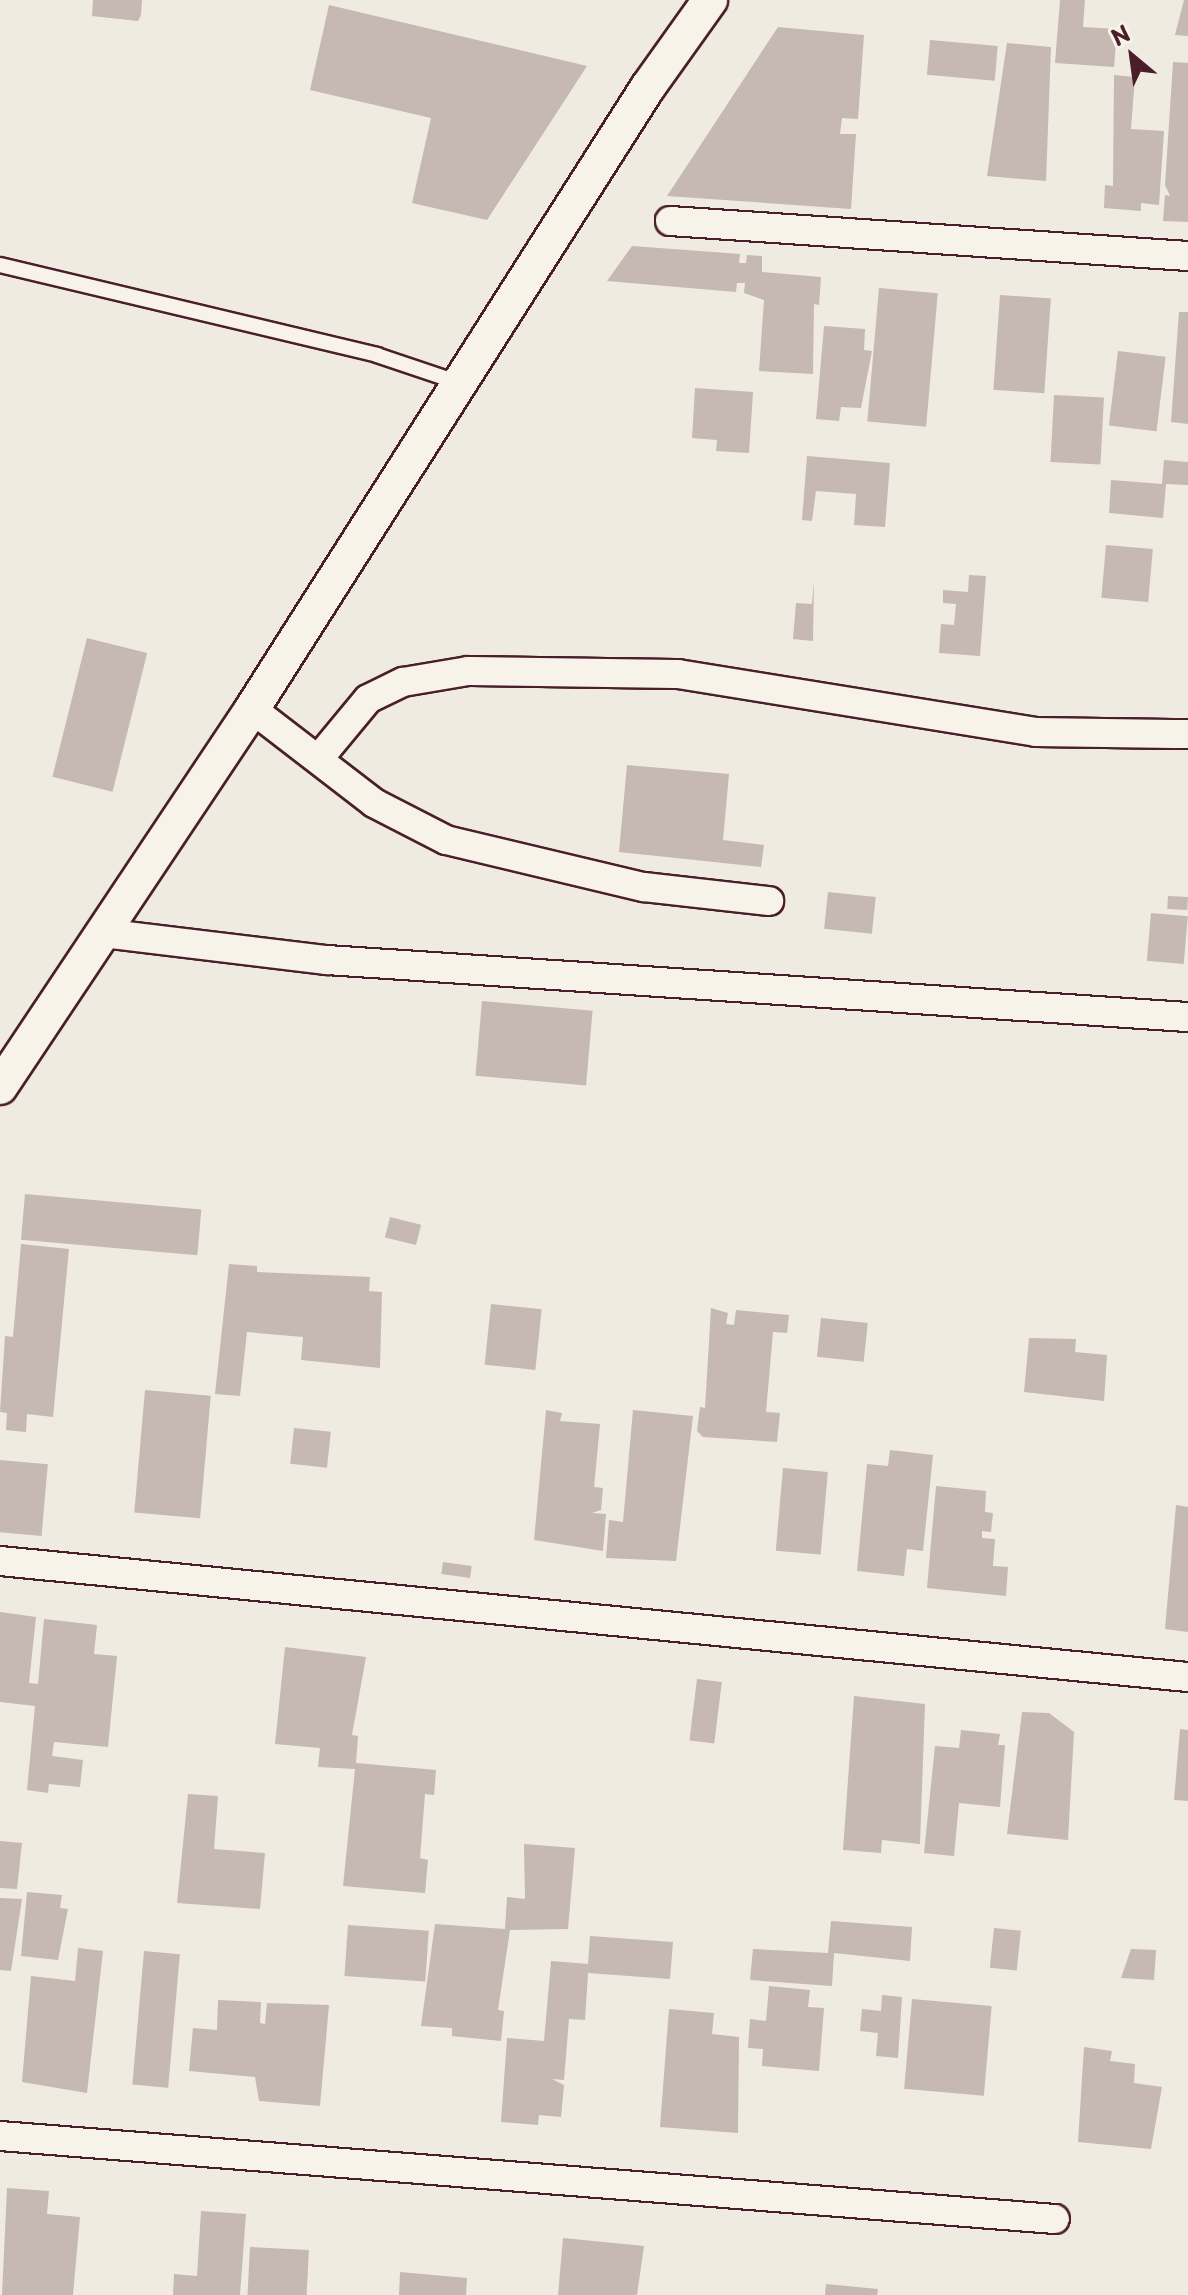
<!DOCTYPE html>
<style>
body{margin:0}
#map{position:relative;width:1188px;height:2295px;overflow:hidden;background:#f0ebe0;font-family:"Playpen Sans",sans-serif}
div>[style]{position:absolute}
.building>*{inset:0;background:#c6b8b3;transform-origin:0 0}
.roads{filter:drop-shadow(2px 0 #4a1f2b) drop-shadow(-2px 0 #4a1f2b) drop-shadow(0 2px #4a1f2b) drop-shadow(0 -2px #4a1f2b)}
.service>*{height:14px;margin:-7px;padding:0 7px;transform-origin:7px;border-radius:7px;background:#f7f3e8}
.minor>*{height:28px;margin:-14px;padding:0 14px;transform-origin:14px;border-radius:14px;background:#f7f3e8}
.tertiary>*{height:34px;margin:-17px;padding:0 17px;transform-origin:17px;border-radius:17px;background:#f7f3e8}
span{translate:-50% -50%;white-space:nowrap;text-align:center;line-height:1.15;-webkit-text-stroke:8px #f7f3e8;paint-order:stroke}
.north{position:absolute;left:1092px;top:16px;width:80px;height:80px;-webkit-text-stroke:6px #f7f3e8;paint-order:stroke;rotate:331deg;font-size:22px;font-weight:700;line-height:32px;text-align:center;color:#4a1f2b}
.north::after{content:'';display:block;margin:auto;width:28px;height:36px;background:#4a1f2b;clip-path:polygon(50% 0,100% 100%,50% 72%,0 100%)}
</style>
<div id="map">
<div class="building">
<i style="clip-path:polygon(93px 0,142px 0,141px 15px,138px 21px,92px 16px)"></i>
<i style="clip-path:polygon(1060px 0,1085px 0,1083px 27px,1117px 29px,1114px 67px,1055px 63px)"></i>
<i style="clip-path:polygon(1184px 0,1188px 0,1188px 36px,1175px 35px)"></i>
<i style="clip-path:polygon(329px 5px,587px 66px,487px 220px,412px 203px,431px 118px,310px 90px)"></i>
<i style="clip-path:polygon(778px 27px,864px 35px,858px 119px,842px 118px,840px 134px,856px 134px,851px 209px,667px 196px)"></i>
<i style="left:930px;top:40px;width:68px;height:35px;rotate:5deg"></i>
<i style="clip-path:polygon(1007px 43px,1051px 47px,1046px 181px,987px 176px)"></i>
<i style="clip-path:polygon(1173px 62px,1188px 63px,1188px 222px,1163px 221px,1165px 195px,1170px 196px,1165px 185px)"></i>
<i style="clip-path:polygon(1114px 75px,1135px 77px,1131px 129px,1164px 131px,1159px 205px,1141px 203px,1141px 211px,1104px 208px,1105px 185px,1113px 186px)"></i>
<i style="clip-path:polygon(632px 246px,740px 254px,739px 263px,746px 263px,747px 255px,762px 256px,762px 272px,821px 277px,819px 305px,814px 304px,813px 374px,759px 371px,764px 300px,744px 293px,745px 283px,737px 283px,736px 292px,607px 281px)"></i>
<i style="left:879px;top:288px;width:59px;height:134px;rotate:5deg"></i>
<i style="left:1000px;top:295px;width:51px;height:95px;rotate:4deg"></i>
<i style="clip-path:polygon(1179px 312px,1188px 312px,1188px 424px,1171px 422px)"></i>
<i style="clip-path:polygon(824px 326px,865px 329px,864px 350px,872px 351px,861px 408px,841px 407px,839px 421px,816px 419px)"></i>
<i style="left:1118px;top:351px;width:48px;height:75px;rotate:7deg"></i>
<i style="clip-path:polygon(695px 388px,753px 392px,749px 453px,716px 451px,717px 440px,692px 438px)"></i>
<i style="left:1054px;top:395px;width:50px;height:67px;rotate:3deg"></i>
<i style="clip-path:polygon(807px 456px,890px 463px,885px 527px,854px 525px,856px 494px,816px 491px,812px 521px,802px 520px)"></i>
<i style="clip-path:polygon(1164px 460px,1188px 462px,1188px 485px,1166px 484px,1163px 518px,1109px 513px,1111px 480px,1162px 484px)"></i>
<i style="left:1106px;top:545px;width:47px;height:53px;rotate:5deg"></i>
<i style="clip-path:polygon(969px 575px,986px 576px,980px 656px,939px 653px,941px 624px,954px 625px,956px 604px,943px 603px,943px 590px,968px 592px)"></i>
<i style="clip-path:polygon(814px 581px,813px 641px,793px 639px,796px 603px,812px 604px)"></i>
<i style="left:87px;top:638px;width:62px;height:143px;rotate:14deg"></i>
<i style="clip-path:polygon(627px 765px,729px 774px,723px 840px,764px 845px,761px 867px,619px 852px)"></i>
<i style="left:828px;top:892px;width:48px;height:37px;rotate:6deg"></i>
<i style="left:1168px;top:896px;width:20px;height:13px;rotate:3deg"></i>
<i style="left:1151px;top:913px;width:37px;height:48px;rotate:5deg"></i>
<i style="left:482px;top:1001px;width:111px;height:75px;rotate:5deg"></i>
<i style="left:25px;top:1194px;width:177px;height:46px;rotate:5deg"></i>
<i style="left:390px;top:1217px;width:32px;height:21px;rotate:14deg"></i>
<i style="clip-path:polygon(21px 1244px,69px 1249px,53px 1417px,27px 1414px,26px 1432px,6px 1430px,7px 1413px,0 1412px,5px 1336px,13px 1337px)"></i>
<i style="clip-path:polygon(229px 1264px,257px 1266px,257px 1272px,370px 1277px,369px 1291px,382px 1292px,380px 1368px,301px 1360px,303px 1337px,247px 1332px,240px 1396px,215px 1394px)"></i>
<i style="left:491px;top:1304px;width:51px;height:61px;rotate:6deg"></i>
<i style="clip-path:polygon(711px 1308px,728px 1313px,726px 1324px,734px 1325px,736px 1310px,789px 1315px,787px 1333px,773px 1332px,766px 1412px,780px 1413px,777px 1442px,703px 1437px,697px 1431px,700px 1407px,705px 1408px)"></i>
<i style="left:821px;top:1318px;width:47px;height:39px;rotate:6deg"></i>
<i style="clip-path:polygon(1029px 1338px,1076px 1339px,1075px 1352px,1107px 1355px,1104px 1401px,1024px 1392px)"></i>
<i style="left:145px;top:1390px;width:66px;height:123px;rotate:5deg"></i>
<i style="clip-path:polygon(546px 1410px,562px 1413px,560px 1421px,600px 1424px,594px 1487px,603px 1488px,601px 1510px,592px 1513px,606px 1514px,603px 1551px,534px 1540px)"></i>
<i style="clip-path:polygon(633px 1410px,693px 1416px,676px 1561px,606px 1558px,609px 1520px,623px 1522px)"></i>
<i style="left:294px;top:1428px;width:37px;height:36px;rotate:6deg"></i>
<i style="clip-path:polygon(890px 1450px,933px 1455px,923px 1551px,907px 1549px,904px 1576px,857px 1571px,867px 1464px,888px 1466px)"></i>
<i style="left:0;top:1460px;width:48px;height:72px;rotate:5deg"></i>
<i style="left:783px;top:1468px;width:45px;height:83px;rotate:5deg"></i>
<i style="clip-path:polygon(936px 1486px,986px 1491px,985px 1512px,993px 1513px,991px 1532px,982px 1531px,982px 1538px,995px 1539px,993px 1566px,1008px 1567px,1006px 1596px,927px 1588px)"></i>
<i style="clip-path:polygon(1176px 1505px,1188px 1507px,1188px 1632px,1165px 1629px)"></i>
<i style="left:443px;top:1562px;width:29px;height:12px;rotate:8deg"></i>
<i style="clip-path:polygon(0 1612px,36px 1617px,29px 1683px,38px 1684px,44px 1619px,97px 1625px,94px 1654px,117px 1656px,108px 1747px,54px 1742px,52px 1756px,83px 1760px,80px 1787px,49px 1784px,48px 1793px,27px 1790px,35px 1706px,0 1702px)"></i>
<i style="clip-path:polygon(285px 1647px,366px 1657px,352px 1735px,358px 1736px,356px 1763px,436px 1770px,434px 1795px,425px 1794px,420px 1858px,428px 1860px,425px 1893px,343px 1886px,355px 1769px,318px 1767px,320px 1748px,275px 1744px)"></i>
<i style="left:697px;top:1679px;width:25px;height:62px;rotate:7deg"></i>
<i style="clip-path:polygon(854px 1696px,925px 1704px,920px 1844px,882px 1840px,881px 1853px,843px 1850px)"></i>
<i style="clip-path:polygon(1022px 1712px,1049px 1713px,1074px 1732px,1068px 1840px,1007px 1834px)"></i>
<i style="clip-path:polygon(1180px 1729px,1188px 1730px,1188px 1801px,1174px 1800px)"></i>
<i style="clip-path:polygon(961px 1730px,1000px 1734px,998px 1745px,1005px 1745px,1000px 1807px,959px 1803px,954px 1856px,924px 1853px,935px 1746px,959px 1748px)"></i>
<i style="clip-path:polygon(188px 1794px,218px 1796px,214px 1849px,265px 1853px,260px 1909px,177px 1903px)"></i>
<i style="clip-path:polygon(0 1841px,22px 1843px,17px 1889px,0 1888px)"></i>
<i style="clip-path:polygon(524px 1844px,575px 1848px,568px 1929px,510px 1930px,498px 2010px,504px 2011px,501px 2041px,452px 2036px,452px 2028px,421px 2026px,435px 1924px,505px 1929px,507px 1897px,525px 1899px)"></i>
<i style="clip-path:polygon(27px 1892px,62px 1895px,60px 1908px,68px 1909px,58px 1960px,21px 1956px)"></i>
<i style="clip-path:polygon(0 1898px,22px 1899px,11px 1971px,0 1970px)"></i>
<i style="clip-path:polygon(831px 1921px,912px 1927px,910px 1961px,834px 1953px,832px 1986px,750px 1980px,753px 1949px,828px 1953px)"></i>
<i style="left:348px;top:1925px;width:81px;height:51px;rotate:4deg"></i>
<i style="left:994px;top:1928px;width:27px;height:40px;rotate:6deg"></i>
<i style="clip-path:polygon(590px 1936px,673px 1942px,670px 1979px,588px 1973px,585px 2020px,569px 2019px,564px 2080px,552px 2079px,564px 2085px,561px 2117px,539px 2115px,538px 2125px,501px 2122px,507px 2038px,544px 2041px,551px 1961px,588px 1964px)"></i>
<i style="clip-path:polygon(78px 1948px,103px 1951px,87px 2093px,22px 2082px,31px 1976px,75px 1981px)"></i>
<i style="clip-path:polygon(1131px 1949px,1156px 1950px,1154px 1980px,1121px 1978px)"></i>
<i style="left:144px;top:1951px;width:36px;height:134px;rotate:5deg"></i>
<i style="clip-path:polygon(769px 1986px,810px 1990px,808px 2007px,824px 2008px,819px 2071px,762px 2066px,763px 2049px,748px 2048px,750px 2019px,766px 2021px)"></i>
<i style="clip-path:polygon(882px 1995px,902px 1997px,898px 2058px,876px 2056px,878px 2033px,860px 2031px,862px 2009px,881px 2011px)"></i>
<i style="left:912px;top:1999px;width:80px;height:90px;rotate:5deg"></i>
<i style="clip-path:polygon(218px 2000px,261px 2002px,260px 2023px,265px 2024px,267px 2003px,329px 2005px,320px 2106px,259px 2101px,255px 2077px,189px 2071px,193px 2028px,217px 2030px)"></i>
<i style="clip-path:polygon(669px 2009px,714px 2013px,712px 2034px,739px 2037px,738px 2133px,660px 2127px)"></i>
<i style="clip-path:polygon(1084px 2047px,1112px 2051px,1110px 2061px,1135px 2064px,1134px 2083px,1162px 2087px,1151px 2149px,1078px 2142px)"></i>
<i style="clip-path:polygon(7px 2188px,49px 2191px,47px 2214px,80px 2217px,73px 2295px,2px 2295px)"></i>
<i style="clip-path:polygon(201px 2211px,246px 2214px,240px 2295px,173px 2295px,174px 2274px,197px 2276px)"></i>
<i style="clip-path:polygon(563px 2238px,644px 2246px,637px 2295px,558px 2295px)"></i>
<i style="left:250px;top:2247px;width:59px;height:48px;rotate:3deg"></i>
<i style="clip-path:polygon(400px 2272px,467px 2278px,466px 2295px,399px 2295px)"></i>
<i style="clip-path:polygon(826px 2284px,878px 2289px,877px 2295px,825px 2295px)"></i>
</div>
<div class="roads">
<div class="service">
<i style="left:0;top:265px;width:388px;rotate:13.4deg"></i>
<i style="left:377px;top:355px;width:88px;rotate:18.6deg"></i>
</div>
<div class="minor">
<i style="left:670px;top:221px;width:519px;rotate:3.87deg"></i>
<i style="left:252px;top:709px;width:154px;rotate:37.6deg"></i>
<i style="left:374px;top:803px;width:81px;rotate:27.2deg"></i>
<i style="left:446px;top:840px;width:204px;rotate:13.4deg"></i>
<i style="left:644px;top:887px;width:126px;rotate:6.4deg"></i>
<i style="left:320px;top:757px;width:75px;rotate:-50.4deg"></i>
<i style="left:368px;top:699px;width:39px;rotate:-26deg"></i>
<i style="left:403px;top:682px;width:66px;rotate:-9.6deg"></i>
<i style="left:468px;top:671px;width:210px;rotate:0.8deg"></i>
<i style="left:678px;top:674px;width:363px;rotate:9.2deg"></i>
<i style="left:1036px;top:732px;width:152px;rotate:0.8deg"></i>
<i style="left:103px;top:933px;width:226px;rotate:6.9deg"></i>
<i style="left:327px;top:960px;width:863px;rotate:3.79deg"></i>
<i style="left:0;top:1561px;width:1194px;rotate:5.58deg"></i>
<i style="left:0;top:2136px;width:1058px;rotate:4.5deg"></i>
</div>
<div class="tertiary">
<i style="left:0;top:1087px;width:454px;rotate:-56.3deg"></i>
<i style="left:252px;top:709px;width:737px;rotate:-57.52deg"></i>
<i style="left:648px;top:87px;width:107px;rotate:-54.5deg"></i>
</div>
</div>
<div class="north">N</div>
</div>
